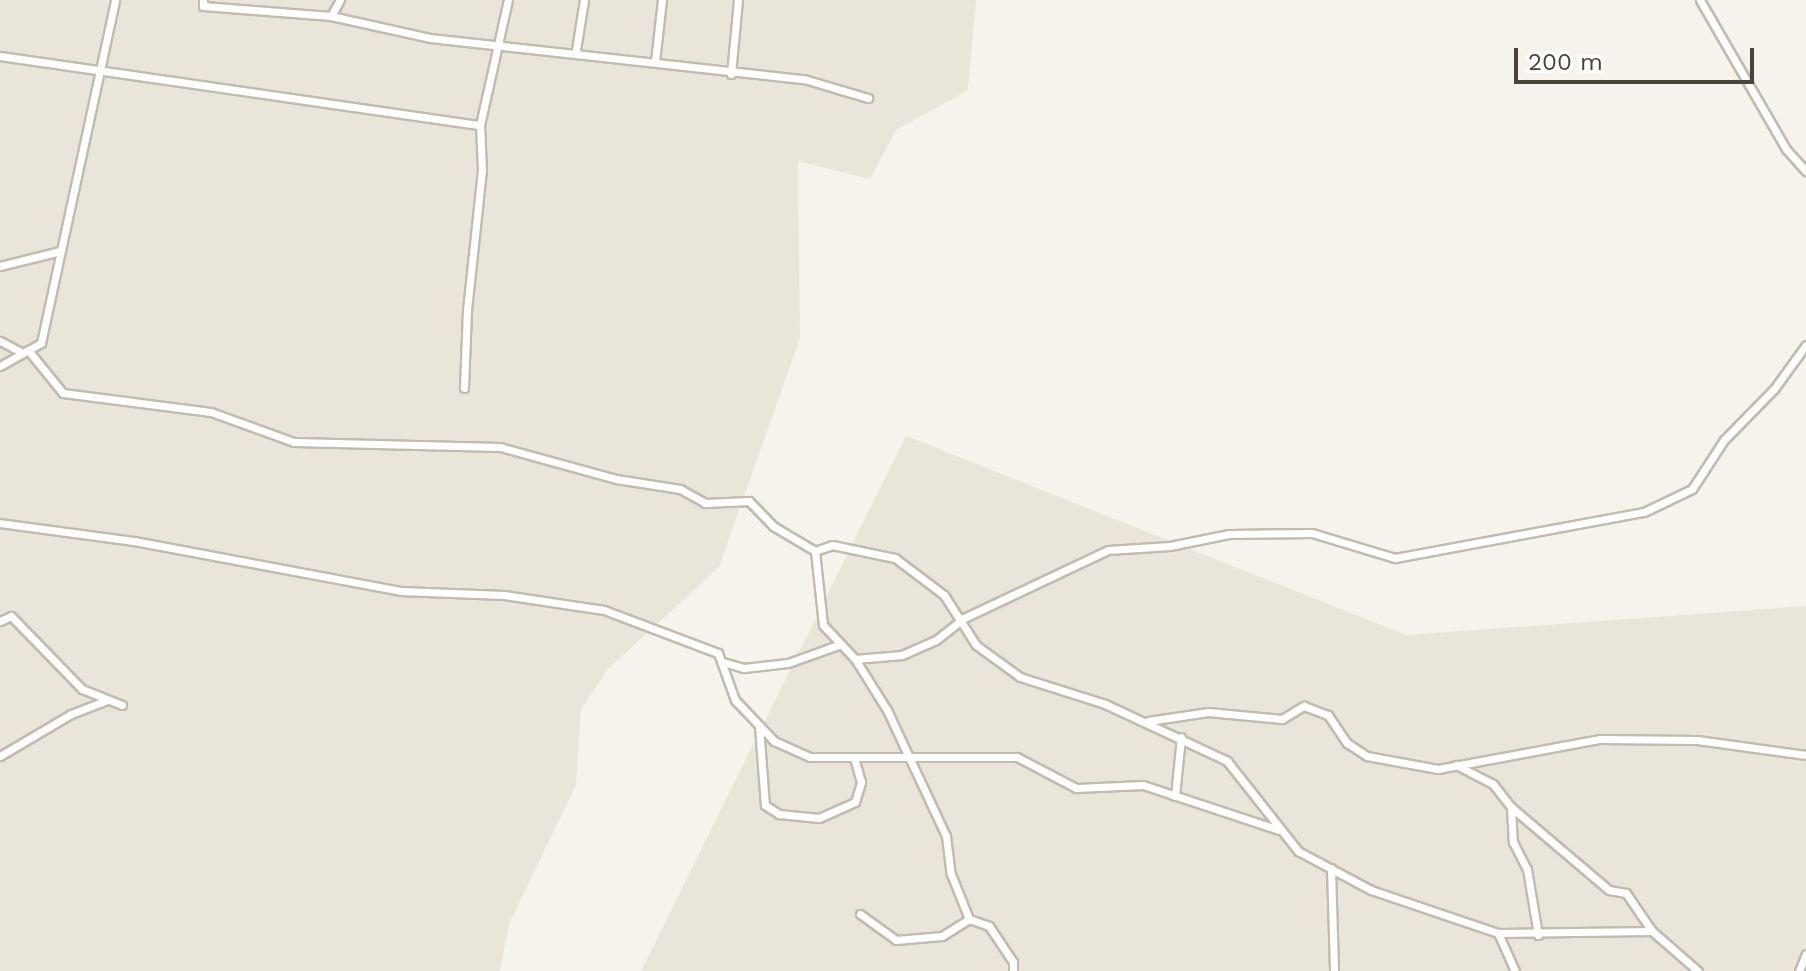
<!DOCTYPE html>
<style>
body{margin:0}
#map{position:relative;width:1806px;height:971px;overflow:hidden;background:#f6f3ec;font-family:"Work Sans",sans-serif}
div>[style]{position:absolute}
.residential>*{inset:0;background:#eae5da}
.roads{filter:drop-shadow(2px 0 #c2bbae) drop-shadow(-2px 0 #c2bbae) drop-shadow(0 2px #c2bbae) drop-shadow(0 -2px #c2bbae)}
.minor>*{height:7px;margin:-3.5px;padding:0 3.5px;transform-origin:3.5px;border-radius:3.5px;background:#fff}
span{translate:-50% -50%;white-space:nowrap;text-align:center;line-height:1.15;-webkit-text-stroke:8px #fff;paint-order:stroke}
.scale{position:absolute;left:1514px;top:48px;width:240px;height:36px;box-sizing:border-box;border:4px solid #4b4439;border-top:0;padding-left:10px;font-size:24px;line-height:28px;white-space:nowrap;color:#4b4439;-webkit-text-stroke:6px #fff;paint-order:stroke}
</style>
<div id="map">
<div class="residential">
<i style="clip-path:polygon(0 0,976px 0,968px 90px,896px 130px,870px 179px,798px 161px,800px 338px,719px 567px,607px 670px,581px 709px,576px 785px,509px 924px,500px 971px,0 971px)"></i>
<i style="clip-path:polygon(906px 436px,1406px 635px,1806px 606px,1806px 971px,641px 971px)"></i>
</div>
<div class="roads">
<div class="minor">
<i style="left:203px;top:0;width:6px;rotate:90deg"></i>
<i style="left:203px;top:6px;width:128px;rotate:4.5deg"></i>
<i style="left:331px;top:16px;width:101px;rotate:12.5deg"></i>
<i style="left:430px;top:38px;width:376px;rotate:6.3deg"></i>
<i style="left:804px;top:79px;width:67px;rotate:16.5deg"></i>
<i style="left:1700px;top:0;width:172px;rotate:60deg"></i>
<i style="left:1786px;top:149px;width:30px;rotate:48deg"></i>
<i style="left:331px;top:16px;width:18px;rotate:-61deg"></i>
<i style="left:576px;top:50px;width:51px;rotate:-80.9deg"></i>
<i style="left:0;top:56px;width:485px;rotate:8.2deg"></i>
<i style="left:655px;top:62px;width:62px;rotate:-83.6deg"></i>
<i style="left:731px;top:74px;width:74px;rotate:-84.6deg"></i>
<i style="left:0;top:266px;width:62px;rotate:-14deg"></i>
<i style="left:0;top:341px;width:26px;rotate:28deg"></i>
<i style="left:28px;top:350px;width:55px;rotate:50.9deg"></i>
<i style="left:63px;top:393px;width:149px;rotate:7.3deg"></i>
<i style="left:211px;top:412px;width:88px;rotate:19.9deg"></i>
<i style="left:294px;top:442px;width:206px;rotate:1.4deg"></i>
<i style="left:500px;top:447px;width:120px;rotate:15.4deg"></i>
<i style="left:616px;top:479px;width:65px;rotate:8.9deg"></i>
<i style="left:680px;top:489px;width:29px;rotate:29deg"></i>
<i style="left:705px;top:503px;width:44px;rotate:-2.6deg"></i>
<i style="left:749px;top:501px;width:35px;rotate:46deg"></i>
<i style="left:773px;top:526px;width:49px;rotate:30.8deg"></i>
<i style="left:815px;top:551px;width:18px;rotate:-19deg"></i>
<i style="left:832px;top:545px;width:64px;rotate:11.7deg"></i>
<i style="left:895px;top:558px;width:61px;rotate:37.1deg"></i>
<i style="left:944px;top:595px;width:59px;rotate:57.4deg"></i>
<i style="left:976px;top:645px;width:54px;rotate:36deg"></i>
<i style="left:1020px;top:677px;width:89px;rotate:17.6deg"></i>
<i style="left:1105px;top:704px;width:135px;rotate:25deg"></i>
<i style="left:1227px;top:761px;width:115px;rotate:51.7deg"></i>
<i style="left:1298px;top:851px;width:83px;rotate:28.1deg"></i>
<i style="left:1371px;top:890px;width:134px;rotate:18.7deg"></i>
<i style="left:1498px;top:933px;width:42px;rotate:65.9deg"></i>
<i style="left:0;top:366px;width:47px;rotate:-29.3deg"></i>
<i style="left:41px;top:343px;width:351px;rotate:-77.8deg"></i>
<i style="left:464px;top:388px;width:78px;rotate:-87.8deg"></i>
<i style="left:467px;top:310px;width:141px;rotate:-83.9deg"></i>
<i style="left:482px;top:170px;width:45px;rotate:-92.5deg"></i>
<i style="left:480px;top:125px;width:128px;rotate:-77.4deg"></i>
<i style="left:0;top:523px;width:135px;rotate:7.7deg"></i>
<i style="left:134px;top:541px;width:271px;rotate:10.6deg"></i>
<i style="left:400px;top:591px;width:104px;rotate:2.2deg"></i>
<i style="left:504px;top:595px;width:101px;rotate:8.5deg"></i>
<i style="left:604px;top:610px;width:122px;rotate:20.7deg"></i>
<i style="left:718px;top:653px;width:50px;rotate:70.1deg"></i>
<i style="left:735px;top:700px;width:57px;rotate:46.4deg"></i>
<i style="left:774px;top:741px;width:39px;rotate:24deg"></i>
<i style="left:810px;top:757px;width:207px"></i>
<i style="left:1017px;top:757px;width:67px;rotate:27.7deg"></i>
<i style="left:1076px;top:788px;width:67px;rotate:-2.6deg"></i>
<i style="left:1143px;top:785px;width:143px;rotate:18.3deg"></i>
<i style="left:815px;top:551px;width:74px;rotate:83.8deg"></i>
<i style="left:823px;top:625px;width:47px;rotate:46.7deg"></i>
<i style="left:855px;top:659px;width:60px;rotate:57.9deg"></i>
<i style="left:887px;top:710px;width:139px;rotate:64.9deg"></i>
<i style="left:946px;top:836px;width:38px;rotate:83deg"></i>
<i style="left:951px;top:874px;width:48px;rotate:68.2deg"></i>
<i style="left:969px;top:919px;width:21px;rotate:19deg"></i>
<i style="left:989px;top:926px;width:43px;rotate:56.3deg"></i>
<i style="left:1013px;top:962px;width:9px;rotate:90deg"></i>
<i style="left:0;top:621px;width:12px;rotate:-24deg"></i>
<i style="left:11px;top:616px;width:102px;rotate:45.8deg"></i>
<i style="left:82px;top:689px;width:43px;rotate:21.8deg"></i>
<i style="left:855px;top:659px;width:47px;rotate:-4.9deg"></i>
<i style="left:902px;top:655px;width:37px;rotate:-24deg"></i>
<i style="left:936px;top:640px;width:36px;rotate:-38deg"></i>
<i style="left:964px;top:618px;width:159px;rotate:-25.3deg"></i>
<i style="left:1108px;top:550px;width:62px;rotate:-3.7deg"></i>
<i style="left:1170px;top:546px;width:60px;rotate:-11.5deg"></i>
<i style="left:1229px;top:534px;width:83px;rotate:-0.7deg"></i>
<i style="left:1312px;top:533px;width:87px;rotate:16.8deg"></i>
<i style="left:1395px;top:558px;width:253px;rotate:-10.5deg"></i>
<i style="left:1644px;top:512px;width:53px;rotate:-25.6deg"></i>
<i style="left:1692px;top:489px;width:59px;rotate:-56.9deg"></i>
<i style="left:1724px;top:440px;width:71px;rotate:-45.6deg"></i>
<i style="left:1774px;top:389px;width:54px;rotate:-54deg"></i>
<i style="left:723px;top:662px;width:22px;rotate:16deg"></i>
<i style="left:744px;top:668px;width:44px;rotate:-6.5deg"></i>
<i style="left:788px;top:663px;width:56px;rotate:-19.7deg"></i>
<i style="left:1148px;top:721px;width:61px;rotate:-8.5deg"></i>
<i style="left:1208px;top:712px;width:74px;rotate:5.4deg"></i>
<i style="left:1282px;top:719px;width:26px;rotate:-31deg"></i>
<i style="left:1304px;top:706px;width:26px;rotate:21deg"></i>
<i style="left:1328px;top:715px;width:34px;rotate:56deg"></i>
<i style="left:1347px;top:743px;width:24px;rotate:33deg"></i>
<i style="left:1367px;top:756px;width:72px;rotate:10.4deg"></i>
<i style="left:1438px;top:769px;width:165px;rotate:-10.5deg"></i>
<i style="left:1600px;top:739px;width:97px;rotate:0.6deg"></i>
<i style="left:1697px;top:740px;width:110px;rotate:7.8deg"></i>
<i style="left:759px;top:726px;width:79px;rotate:85.7deg"></i>
<i style="left:765px;top:805px;width:17px;rotate:33deg"></i>
<i style="left:779px;top:814px;width:40px;rotate:5.7deg"></i>
<i style="left:819px;top:818px;width:39px;rotate:-24deg"></i>
<i style="left:855px;top:802px;width:21px;rotate:-73deg"></i>
<i style="left:861px;top:782px;width:26px;rotate:-106deg"></i>
<i style="left:0;top:756px;width:82px;rotate:-30.6deg"></i>
<i style="left:71px;top:714px;width:39px;rotate:-21deg"></i>
<i style="left:1456px;top:765px;width:42px;rotate:27.2deg"></i>
<i style="left:1493px;top:784px;width:29px;rotate:52deg"></i>
<i style="left:1511px;top:807px;width:128px;rotate:40.3deg"></i>
<i style="left:1609px;top:890px;width:17px;rotate:10deg"></i>
<i style="left:1626px;top:893px;width:46px;rotate:55.6deg"></i>
<i style="left:1175px;top:796px;width:59px;rotate:-84.2deg"></i>
<i style="left:1511px;top:807px;width:35px;rotate:87deg"></i>
<i style="left:1513px;top:842px;width:30px;rotate:63deg"></i>
<i style="left:1527px;top:869px;width:67px;rotate:80.5deg"></i>
<i style="left:1331px;top:868px;width:103px;rotate:88.3deg"></i>
<i style="left:860px;top:914px;width:44px;rotate:35.8deg"></i>
<i style="left:896px;top:940px;width:46px;rotate:-5deg"></i>
<i style="left:942px;top:936px;width:32px;rotate:-32deg"></i>
<i style="left:1498px;top:933px;width:154px;rotate:-0.7deg"></i>
<i style="left:1652px;top:931px;width:61px;rotate:41deg"></i>
<i style="left:1799px;top:971px;width:18px;rotate:-68deg"></i>
</div>
</div>
<div class="scale">200 m</div>
</div>
